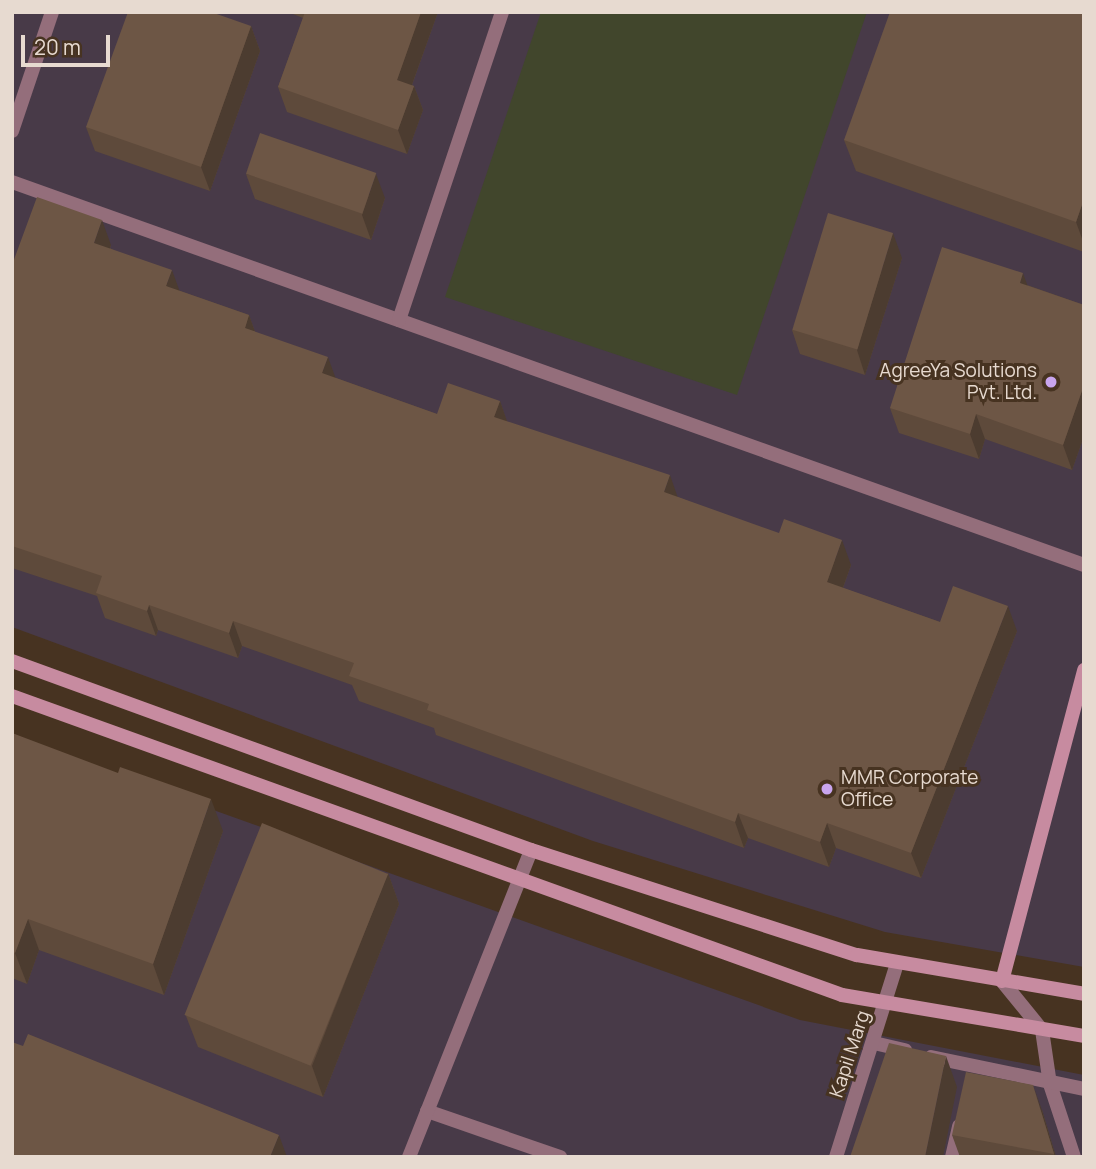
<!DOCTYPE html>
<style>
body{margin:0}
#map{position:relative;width:1096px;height:1169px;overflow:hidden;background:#473321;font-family:Manrope,sans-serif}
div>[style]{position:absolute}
.industrial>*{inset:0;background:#483a48}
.green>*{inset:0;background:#41462c}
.lane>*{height:14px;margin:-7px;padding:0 7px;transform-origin:7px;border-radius:7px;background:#946e7b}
.street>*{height:14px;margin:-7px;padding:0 7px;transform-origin:7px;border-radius:7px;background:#946e7b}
.secondary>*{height:14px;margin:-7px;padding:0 7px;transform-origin:7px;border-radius:7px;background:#c78ba0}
.wall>*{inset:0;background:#5e4a3b}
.shaded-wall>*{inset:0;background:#4c3c30}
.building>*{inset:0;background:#6d5645;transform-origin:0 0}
.dots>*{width:19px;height:19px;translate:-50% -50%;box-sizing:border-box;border:4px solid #473321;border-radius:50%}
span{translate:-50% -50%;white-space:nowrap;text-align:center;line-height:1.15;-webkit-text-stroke:6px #473321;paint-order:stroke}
.poi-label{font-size:19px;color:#e7dad0}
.right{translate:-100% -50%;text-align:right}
.left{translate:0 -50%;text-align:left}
.street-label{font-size:19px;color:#e7dad0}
.frame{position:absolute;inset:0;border:14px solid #e7dad0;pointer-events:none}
.scale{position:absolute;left:21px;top:35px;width:89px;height:32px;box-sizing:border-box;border:4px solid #e7dad0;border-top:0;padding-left:9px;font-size:21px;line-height:24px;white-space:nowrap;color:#e7dad0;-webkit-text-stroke:5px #473321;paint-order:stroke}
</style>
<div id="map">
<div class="industrial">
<i style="clip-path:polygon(12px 12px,1084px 12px,1084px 967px,885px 932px,593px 841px,12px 627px)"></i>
<i style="clip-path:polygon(12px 738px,800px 1020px,1084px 1075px,1084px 1157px,12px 1157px)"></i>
</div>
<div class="green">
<i style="clip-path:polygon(541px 12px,867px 12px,737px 395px,445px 297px)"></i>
</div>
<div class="lane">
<i style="left:427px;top:1111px;width:141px;rotate:19.1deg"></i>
<i style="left:409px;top:1157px;width:330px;rotate:-68.3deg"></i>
</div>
<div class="street">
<i style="left:12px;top:131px;width:126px;rotate:-71.4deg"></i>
<i style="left:12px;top:182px;width:1138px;rotate:19.66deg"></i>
<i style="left:399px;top:320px;width:325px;rotate:-71.5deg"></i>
<i style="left:1002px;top:981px;width:63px;rotate:50.8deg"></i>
<i style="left:1042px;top:1030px;width:55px;rotate:81.6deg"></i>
<i style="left:1050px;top:1084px;width:77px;rotate:71.8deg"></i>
<i style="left:874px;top:1043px;width:32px;rotate:13deg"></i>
<i style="left:931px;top:1057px;width:156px;rotate:11.8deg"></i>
<i style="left:836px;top:1157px;width:203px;rotate:-72.5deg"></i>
<i style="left:952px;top:1157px;width:32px;rotate:-77deg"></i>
</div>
<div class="secondary">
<i style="left:12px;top:661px;width:552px;rotate:20.01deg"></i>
<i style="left:531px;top:850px;width:342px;rotate:17.9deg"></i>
<i style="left:857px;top:955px;width:230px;rotate:9.7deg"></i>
<i style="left:12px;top:696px;width:882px;rotate:19.81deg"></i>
<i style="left:842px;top:995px;width:245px;rotate:9.6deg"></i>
<i style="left:1002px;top:981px;width:322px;rotate:-75.2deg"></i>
</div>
<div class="wall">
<i style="clip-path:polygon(288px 12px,438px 12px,412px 85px,414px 86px,423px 110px,407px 154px,287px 112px,278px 87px,303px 18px)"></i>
<i style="clip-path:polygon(1084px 12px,1084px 252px,856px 171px,844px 140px)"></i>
<i style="clip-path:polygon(251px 26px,260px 51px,210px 191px,95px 151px,86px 127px)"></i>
<i style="clip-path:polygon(246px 174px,385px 198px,371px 240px,255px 199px)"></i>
<i style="clip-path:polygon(111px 245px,110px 248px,180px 291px,249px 315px,255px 332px,336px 378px,437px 414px,500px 401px,507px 422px,678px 497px,851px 565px,843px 588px,940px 622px,1017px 631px,921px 878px,836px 848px,829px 867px,748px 838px,744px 848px,436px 735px,434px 728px,359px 701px,352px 685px,242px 646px,238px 658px,158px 630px,156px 636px,105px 618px,97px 596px,12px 568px,12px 265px)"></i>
<i style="clip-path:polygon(902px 258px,865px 375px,800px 354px,792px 330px)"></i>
<i style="clip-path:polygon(1027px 285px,1084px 305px,1084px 436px,1072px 470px,985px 439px,979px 459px,899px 433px,890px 408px)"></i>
<i style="clip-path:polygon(12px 733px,223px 831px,164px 995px,39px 950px,27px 984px,12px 978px)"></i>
<i style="clip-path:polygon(388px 873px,399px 904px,323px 1097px,198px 1047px,186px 1016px)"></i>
<i style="clip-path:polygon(1042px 1110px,1056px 1157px,960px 1157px,952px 1135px)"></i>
</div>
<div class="shaded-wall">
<i style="clip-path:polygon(421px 12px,438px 12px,405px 104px,397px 80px)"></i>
<i style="clip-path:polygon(251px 26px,260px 51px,210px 191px,201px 167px)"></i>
<i style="clip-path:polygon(414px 86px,423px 110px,407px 154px,398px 130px)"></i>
<i style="clip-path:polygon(376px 174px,385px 198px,371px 240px,362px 215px)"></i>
<i style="clip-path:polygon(1084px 199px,1084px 244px,1076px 222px)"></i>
<i style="clip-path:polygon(102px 220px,111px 245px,103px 268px,94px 243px)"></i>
<i style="clip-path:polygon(893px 233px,902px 258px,865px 375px,857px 350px)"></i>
<i style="clip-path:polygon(172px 270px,181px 295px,166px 286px)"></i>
<i style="clip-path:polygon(1023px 273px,1032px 298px,1020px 283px)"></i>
<i style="clip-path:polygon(249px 315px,258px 340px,245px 328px)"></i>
<i style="clip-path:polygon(328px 357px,337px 382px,322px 373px)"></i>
<i style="clip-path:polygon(1084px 385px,1084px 436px,1072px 470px,1063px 445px)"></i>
<i style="clip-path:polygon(500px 401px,509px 427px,494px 417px)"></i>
<i style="clip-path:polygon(976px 414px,985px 439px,979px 459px,970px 434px)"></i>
<i style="clip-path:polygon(670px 475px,679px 501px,664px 492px)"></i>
<i style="clip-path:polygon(842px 540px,851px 565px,836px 607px,827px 582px)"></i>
<i style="clip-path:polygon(149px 605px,158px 630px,156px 636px,147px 611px)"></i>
<i style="clip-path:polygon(1008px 606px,1017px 631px,921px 878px,911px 853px)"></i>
<i style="clip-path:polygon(233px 621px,242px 646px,238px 658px,229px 633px)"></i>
<i style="clip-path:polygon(211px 799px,223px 831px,164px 995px,153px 964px)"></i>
<i style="clip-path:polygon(738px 813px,748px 838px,744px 848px,735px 822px)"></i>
<i style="clip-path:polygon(827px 823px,836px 848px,829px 867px,820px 842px)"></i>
<i style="clip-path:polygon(388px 873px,399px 904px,323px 1097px,312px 1066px)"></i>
<i style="clip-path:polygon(28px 919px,39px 950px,27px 984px,15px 953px)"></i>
<i style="clip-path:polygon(946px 1056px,957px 1087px,943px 1157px,925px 1157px)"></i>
<i style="clip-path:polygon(1033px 1085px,1042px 1110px,1056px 1157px,1055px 1157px)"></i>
<i style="clip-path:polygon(279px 1135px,287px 1157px,270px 1157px)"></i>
</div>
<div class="building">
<i style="clip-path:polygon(128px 12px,211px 12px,251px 26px,201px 167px,86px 127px)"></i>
<i style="clip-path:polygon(305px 12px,421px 12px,397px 80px,414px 86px,398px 130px,278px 87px)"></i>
<i style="clip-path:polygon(890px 12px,1084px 12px,1084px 199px,1076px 222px,844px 140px)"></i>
<i style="left:260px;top:133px;width:123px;height:43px;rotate:19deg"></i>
<i style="clip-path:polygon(37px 197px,102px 220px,94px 243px,172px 270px,166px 286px,249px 315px,245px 328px,328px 357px,322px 373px,437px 414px,448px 383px,500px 401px,494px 417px,670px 475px,664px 492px,779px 533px,784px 519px,842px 540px,827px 582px,940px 622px,953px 586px,1008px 606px,911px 853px,827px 823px,820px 842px,738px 813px,735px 822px,427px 710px,429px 704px,349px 676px,354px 663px,233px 621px,229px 633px,149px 605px,147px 611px,96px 593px,102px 576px,12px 546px,12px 265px)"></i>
<i style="left:828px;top:213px;width:68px;height:122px;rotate:17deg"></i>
<i style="clip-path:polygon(942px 247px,1023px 273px,1020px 283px,1084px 305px,1084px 385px,1063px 445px,976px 414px,970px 434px,890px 408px)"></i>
<i style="clip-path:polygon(12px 733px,118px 773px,120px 767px,211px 799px,153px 964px,28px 919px,15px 953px,12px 951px)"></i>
<i style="left:262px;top:823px;width:136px;height:207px;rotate:22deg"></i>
<i style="clip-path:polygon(28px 1034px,279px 1135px,270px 1157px,12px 1157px,12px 1042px,23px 1046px)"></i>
<i style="clip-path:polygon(889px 1043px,946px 1056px,925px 1157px,850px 1157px)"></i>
<i style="clip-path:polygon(966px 1072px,1033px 1085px,1054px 1154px,952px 1135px)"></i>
</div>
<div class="dots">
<i style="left:1051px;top:382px;background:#c9a5ee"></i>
<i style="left:827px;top:789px;background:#c9a5ee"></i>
</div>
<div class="poi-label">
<span class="right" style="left:1037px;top:382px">AgreeYa Solutions<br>Pvt. Ltd.</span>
<span class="left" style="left:841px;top:789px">MMR Corporate<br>Office</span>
</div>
<div class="street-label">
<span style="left:850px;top:1054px;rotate:-72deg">Kapil Marg</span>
</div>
<div class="frame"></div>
<div class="scale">20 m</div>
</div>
